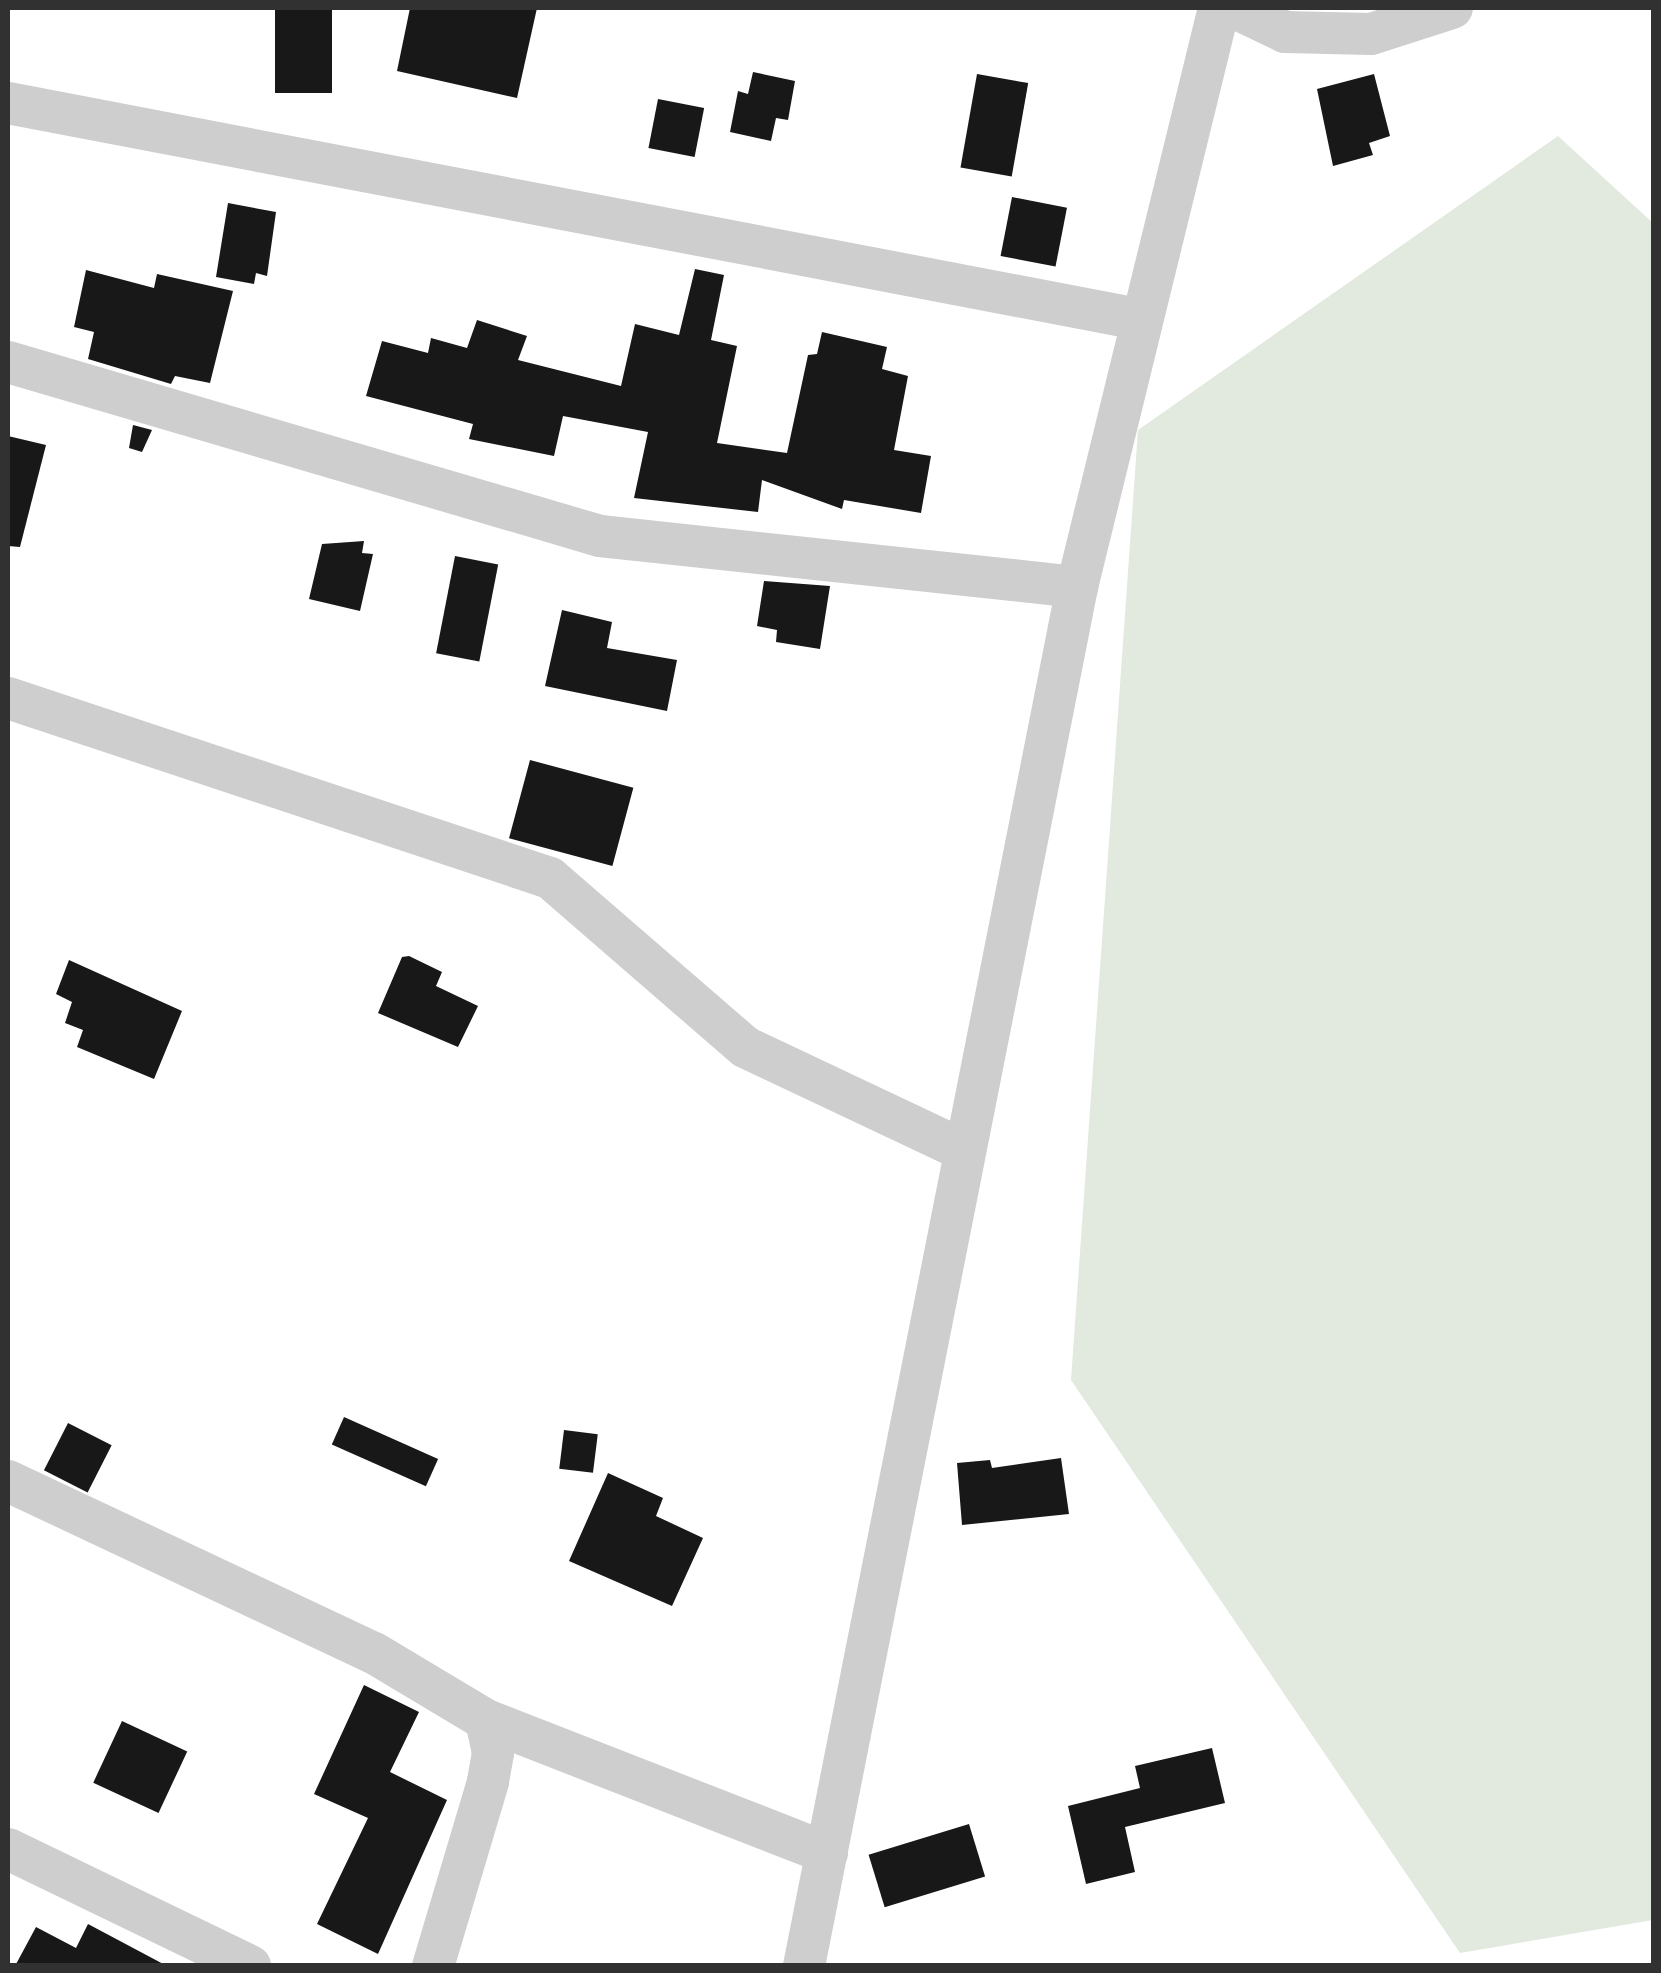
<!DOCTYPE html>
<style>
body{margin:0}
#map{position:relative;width:1661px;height:1973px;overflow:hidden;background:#fff;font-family:Commissioner,sans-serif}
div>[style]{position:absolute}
.green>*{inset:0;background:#e2e9de}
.building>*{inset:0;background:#181818;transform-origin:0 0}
.street>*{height:42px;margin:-21px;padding:0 21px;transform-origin:21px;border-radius:21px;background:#cecece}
span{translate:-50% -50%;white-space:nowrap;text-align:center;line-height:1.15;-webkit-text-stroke:10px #fff;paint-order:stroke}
.frame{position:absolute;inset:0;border:10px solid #313131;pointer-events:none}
</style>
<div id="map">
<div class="green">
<i style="clip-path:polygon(1558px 136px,1653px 223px,1653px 1920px,1460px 1953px,1071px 1380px,1138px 430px)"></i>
</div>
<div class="building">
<i style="left:275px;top:8px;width:57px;height:85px"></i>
<i style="clip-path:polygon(410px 8px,537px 8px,517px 98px,397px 71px)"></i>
<i style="clip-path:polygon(753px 72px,795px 81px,788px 120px,776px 118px,771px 141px,730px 132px,738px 91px,748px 94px)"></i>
<i style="left:977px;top:74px;width:52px;height:95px;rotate:10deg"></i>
<i style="clip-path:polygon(1374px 74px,1390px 136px,1369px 143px,1373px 155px,1333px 166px,1317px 89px)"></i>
<i style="left:658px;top:99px;width:47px;height:50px;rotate:11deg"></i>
<i style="left:1012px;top:197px;width:56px;height:60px;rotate:11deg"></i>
<i style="clip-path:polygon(228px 203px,276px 212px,267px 276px,256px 273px,254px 284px,216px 277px)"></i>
<i style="clip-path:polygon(695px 269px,724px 275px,711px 340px,737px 346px,717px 443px,787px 453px,808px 355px,817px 354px,822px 332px,887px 347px,882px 369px,908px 376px,894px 450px,931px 456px,921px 513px,844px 500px,842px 509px,762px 480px,758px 512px,634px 498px,648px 432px,563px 416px,554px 456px,469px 439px,473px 424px,366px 396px,382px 341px,428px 353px,431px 338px,467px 348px,477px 320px,527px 336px,518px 360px,621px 386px,635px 324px,679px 335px)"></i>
<i style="clip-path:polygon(86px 270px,154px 288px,157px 274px,233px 291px,210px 383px,175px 376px,171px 384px,88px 359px,94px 332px,74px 327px)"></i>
<i style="clip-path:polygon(133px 425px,152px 430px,142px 452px,129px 448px)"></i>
<i style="clip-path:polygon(8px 436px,46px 445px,20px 547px,8px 546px)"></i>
<i style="clip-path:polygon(364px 541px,362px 553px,373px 554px,360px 611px,309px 599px,322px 544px)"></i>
<i style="left:455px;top:556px;width:44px;height:99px;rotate:11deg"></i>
<i style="clip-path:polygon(764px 581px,830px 586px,820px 649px,776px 642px,777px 630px,757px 626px)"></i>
<i style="clip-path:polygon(562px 610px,612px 622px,607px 648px,677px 660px,667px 711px,545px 686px)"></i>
<i style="left:530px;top:760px;width:107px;height:81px;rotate:15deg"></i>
<i style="clip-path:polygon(409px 956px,442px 972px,436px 986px,478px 1006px,458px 1047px,378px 1013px,402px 957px)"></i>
<i style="clip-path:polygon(69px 960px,182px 1011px,154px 1079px,77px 1047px,83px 1030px,65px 1023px,72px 1002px,56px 994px)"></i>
<i style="left:344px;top:1417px;width:103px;height:30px;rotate:24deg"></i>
<i style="left:68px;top:1423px;width:49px;height:53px;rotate:27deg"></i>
<i style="left:564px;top:1430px;width:34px;height:39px;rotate:7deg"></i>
<i style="clip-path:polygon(1061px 1458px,1069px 1514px,962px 1525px,957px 1463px,990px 1460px,992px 1468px)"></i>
<i style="clip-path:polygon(608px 1473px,663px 1498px,656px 1516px,703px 1538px,672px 1606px,569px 1561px)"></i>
<i style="clip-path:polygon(364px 1685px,419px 1712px,390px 1772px,447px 1800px,378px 1954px,317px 1924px,368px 1818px,314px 1794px)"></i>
<i style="left:122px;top:1721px;width:72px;height:68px;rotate:25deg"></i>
<i style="clip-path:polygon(1212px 1748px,1225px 1803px,1125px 1827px,1135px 1872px,1086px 1884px,1068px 1806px,1140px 1788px,1135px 1766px)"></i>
<i style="left:969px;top:1824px;width:55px;height:105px;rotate:73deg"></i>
<i style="clip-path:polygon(88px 1924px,167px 1966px,15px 1966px,36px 1927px,76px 1948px)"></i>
</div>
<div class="street">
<i style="left:1235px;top:8px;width:55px;rotate:25.6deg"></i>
<i style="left:1285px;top:32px;width:86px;rotate:1.3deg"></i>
<i style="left:1371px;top:34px;width:85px;rotate:-17.8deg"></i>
<i style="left:8px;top:103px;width:1150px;rotate:10.82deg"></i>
<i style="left:8px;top:362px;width:617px;rotate:16.38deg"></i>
<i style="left:600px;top:536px;width:480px;rotate:6.1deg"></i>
<i style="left:8px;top:698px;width:571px;rotate:18.37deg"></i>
<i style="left:550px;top:878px;width:258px;rotate:40.9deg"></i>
<i style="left:745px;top:1047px;width:243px;rotate:25.3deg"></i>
<i style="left:8px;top:1481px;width:404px;rotate:25.2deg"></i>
<i style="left:374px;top:1653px;width:131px;rotate:30.9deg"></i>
<i style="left:486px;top:1720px;width:34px;rotate:78deg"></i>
<i style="left:493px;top:1753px;width:29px;rotate:100deg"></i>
<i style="left:488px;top:1782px;width:192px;rotate:106.6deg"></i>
<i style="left:486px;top:1720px;width:366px;rotate:21.3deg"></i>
<i style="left:8px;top:1849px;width:269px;rotate:25.8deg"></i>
<i style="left:804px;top:1966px;width:1406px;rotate:-78.8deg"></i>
<i style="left:1077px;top:587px;width:596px;rotate:-76.22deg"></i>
</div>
<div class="frame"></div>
</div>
